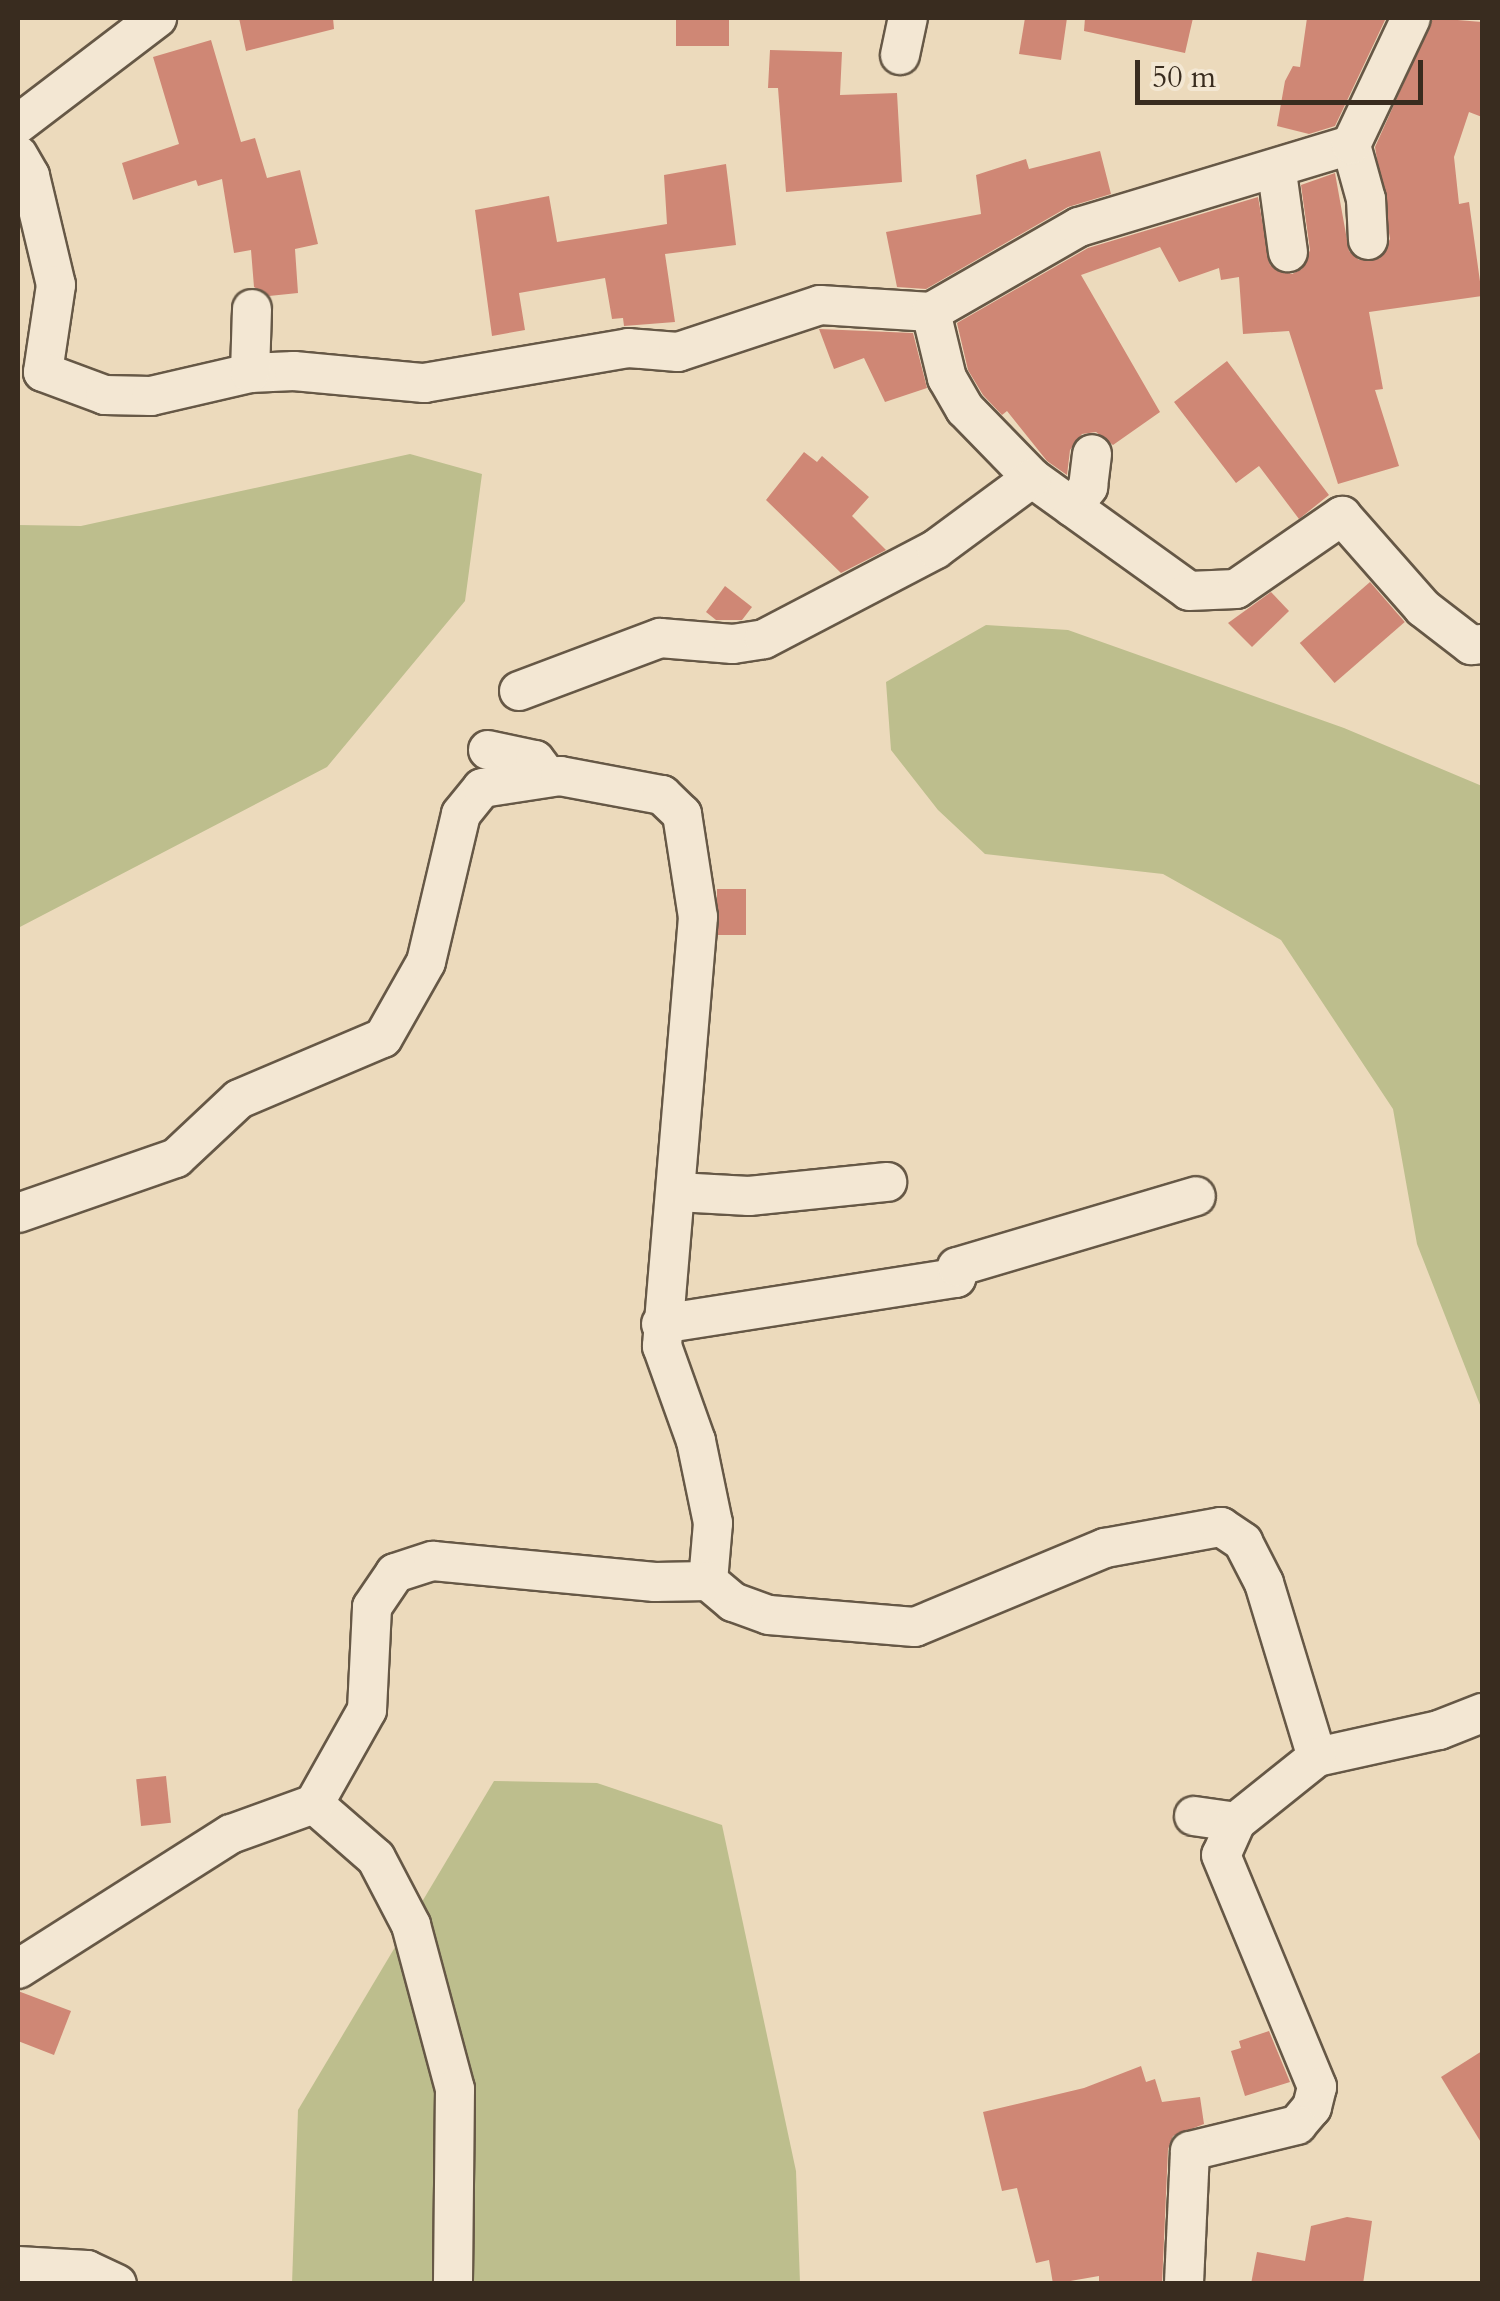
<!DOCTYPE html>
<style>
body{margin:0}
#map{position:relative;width:1500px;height:2301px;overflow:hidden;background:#ecdabc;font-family:Cardo,serif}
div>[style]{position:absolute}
.green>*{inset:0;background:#bdbe8d}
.building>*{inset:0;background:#cf8775;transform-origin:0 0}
.roads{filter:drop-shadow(2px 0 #665846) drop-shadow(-2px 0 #665846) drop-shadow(0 2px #665846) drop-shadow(0 -2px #665846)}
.street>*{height:38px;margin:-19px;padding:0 19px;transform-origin:19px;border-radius:19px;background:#f3e7d3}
span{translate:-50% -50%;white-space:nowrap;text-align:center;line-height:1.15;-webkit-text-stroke:8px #f3e7d3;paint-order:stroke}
.frame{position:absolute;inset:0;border:20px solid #392c1f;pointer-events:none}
.scale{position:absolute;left:1135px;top:60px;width:288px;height:45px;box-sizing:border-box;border:5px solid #392c1f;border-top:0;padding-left:12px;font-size:30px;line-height:35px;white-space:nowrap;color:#392c1f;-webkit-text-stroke:8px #f3e7d3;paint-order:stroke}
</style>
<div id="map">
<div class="green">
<i style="clip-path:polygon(410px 454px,482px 474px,465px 601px,327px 767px,18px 928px,18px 525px,81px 526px)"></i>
<i style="clip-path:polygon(986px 625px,1068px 630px,1344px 728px,1482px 786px,1482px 1410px,1417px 1244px,1393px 1109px,1281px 940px,1163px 874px,985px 854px,938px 810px,891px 750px,886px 682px)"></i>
<i style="clip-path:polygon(494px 1781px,597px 1783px,722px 1825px,796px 2171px,800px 2283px,292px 2284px,298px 2110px)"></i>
</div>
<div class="building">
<i style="clip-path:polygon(239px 18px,333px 18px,334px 29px,246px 51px)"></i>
<i style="left:676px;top:18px;width:53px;height:28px"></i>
<i style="clip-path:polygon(1025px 18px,1067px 18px,1061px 60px,1019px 54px)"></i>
<i style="clip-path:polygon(1085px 18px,1193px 18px,1185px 53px,1084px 31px)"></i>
<i style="clip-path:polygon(1307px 18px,1386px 18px,1335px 126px,1309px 134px,1277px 126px,1285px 81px,1293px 66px,1300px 67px)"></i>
<i style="clip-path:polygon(1433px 18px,1482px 22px,1482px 117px,1469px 112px,1454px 157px,1459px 204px,1469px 202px,1482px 296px,1369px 312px,1383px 389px,1375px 390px,1399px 466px,1338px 484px,1289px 331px,1243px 334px,1239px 277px,1221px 280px,1219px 268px,1179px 282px,1160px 247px,1081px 275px,1160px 412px,1113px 445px,1096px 432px,1082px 434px,1070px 450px,1067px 475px,1047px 461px,1007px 411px,1002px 415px,983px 395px,968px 370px,957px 323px,1088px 248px,1258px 197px,1270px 265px,1292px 274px,1302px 269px,1310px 250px,1301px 185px,1335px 173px,1349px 251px,1359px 260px,1379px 259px,1390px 239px,1375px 147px)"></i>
<i style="clip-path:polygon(211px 40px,241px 142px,255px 138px,267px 178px,300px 170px,318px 244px,295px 249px,298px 293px,269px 296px,254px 287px,251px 250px,234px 253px,222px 179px,198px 186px,196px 180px,133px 200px,122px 163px,179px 144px,153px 57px)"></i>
<i style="clip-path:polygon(770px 50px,842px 52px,840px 95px,897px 93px,902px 182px,786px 192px,778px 88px,768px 88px)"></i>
<i style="clip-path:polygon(1100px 151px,1111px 194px,1068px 207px,926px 289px,897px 287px,886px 232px,981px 214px,976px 175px,1026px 159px,1029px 169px)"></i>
<i style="clip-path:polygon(726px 164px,736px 245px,665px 254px,675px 322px,624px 326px,623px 318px,612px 319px,605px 278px,519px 293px,525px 330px,492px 336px,475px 210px,549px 196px,557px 242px,667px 224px,664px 175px)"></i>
<i style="clip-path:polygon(819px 329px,913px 333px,927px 388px,885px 402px,864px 358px,834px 369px)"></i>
<i style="clip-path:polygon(1227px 361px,1329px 495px,1299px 519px,1259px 466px,1236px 483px,1174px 402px)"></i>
<i style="clip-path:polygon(804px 452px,817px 462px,822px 456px,869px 497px,852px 516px,886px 550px,841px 573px,766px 500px)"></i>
<i style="left:1370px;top:582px;width:53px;height:93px;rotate:49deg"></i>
<i style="clip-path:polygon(725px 586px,752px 607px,742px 620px,716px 620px,706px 612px)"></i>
<i style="clip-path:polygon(1271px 592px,1289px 611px,1252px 647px,1228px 623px)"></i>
<i style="left:717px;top:889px;width:29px;height:46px"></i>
<i style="left:166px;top:1776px;width:47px;height:30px;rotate:84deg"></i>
<i style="clip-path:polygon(18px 1991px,71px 2011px,54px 2055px,18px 2041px)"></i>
<i style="clip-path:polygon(1269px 2031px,1290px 2082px,1245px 2096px,1231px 2051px,1241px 2048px,1239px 2041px)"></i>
<i style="clip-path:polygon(1482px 2051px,1482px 2144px,1441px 2077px)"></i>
<i style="clip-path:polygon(1141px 2066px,1146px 2082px,1155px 2079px,1162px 2102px,1200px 2097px,1204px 2124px,1173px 2136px,1168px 2149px,1162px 2284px,1099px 2284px,1099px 2276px,1053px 2284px,1049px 2260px,1036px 2263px,1017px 2188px,1002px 2191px,983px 2112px,1084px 2088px)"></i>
<i style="clip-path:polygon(1347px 2217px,1372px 2221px,1363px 2284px,1251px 2284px,1257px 2252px,1305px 2261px,1311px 2226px)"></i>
</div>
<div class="roads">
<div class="street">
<i style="left:900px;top:55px;width:38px;rotate:-78deg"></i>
<i style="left:18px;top:124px;width:175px;rotate:-37.3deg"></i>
<i style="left:1351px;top:145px;width:56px;rotate:74.5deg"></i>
<i style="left:1366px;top:199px;width:41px;rotate:87.2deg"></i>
<i style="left:18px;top:155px;width:24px;rotate:60deg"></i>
<i style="left:30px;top:176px;width:112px;rotate:76.6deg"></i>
<i style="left:56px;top:285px;width:88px;rotate:98.5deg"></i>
<i style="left:43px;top:372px;width:66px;rotate:20.4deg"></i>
<i style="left:105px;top:395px;width:46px;rotate:1.2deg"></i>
<i style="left:151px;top:396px;width:102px;rotate:-13.1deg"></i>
<i style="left:250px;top:373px;width:44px;rotate:-2.6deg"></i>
<i style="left:294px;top:371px;width:131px;rotate:5.3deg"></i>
<i style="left:424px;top:383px;width:207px;rotate:-9.7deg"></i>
<i style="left:628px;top:348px;width:50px;rotate:4.6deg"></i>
<i style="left:678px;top:352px;width:150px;rotate:-18.3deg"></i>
<i style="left:820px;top:305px;width:111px;rotate:3.6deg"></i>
<i style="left:931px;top:312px;width:171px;rotate:-29.9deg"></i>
<i style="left:1079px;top:227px;width:284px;rotate:-16.8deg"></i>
<i style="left:1351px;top:145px;width:140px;rotate:-64.7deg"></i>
<i style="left:1277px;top:172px;width:81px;rotate:82.2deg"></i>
<i style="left:931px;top:312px;width:68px;rotate:76.4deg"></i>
<i style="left:947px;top:378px;width:36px;rotate:60deg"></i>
<i style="left:965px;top:409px;width:96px;rotate:45.8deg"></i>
<i style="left:1032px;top:478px;width:193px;rotate:35.7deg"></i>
<i style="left:1189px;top:591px;width:47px;rotate:-2.4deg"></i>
<i style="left:1236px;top:589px;width:129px;rotate:-34.6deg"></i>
<i style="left:1342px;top:516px;width:123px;rotate:48.6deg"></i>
<i style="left:1423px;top:608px;width:61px;rotate:37.6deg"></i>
<i style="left:1471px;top:645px;width:11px;rotate:-5deg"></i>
<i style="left:250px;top:373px;width:64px;rotate:-88.2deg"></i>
<i style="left:1072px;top:507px;width:26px;rotate:-51deg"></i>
<i style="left:1088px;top:487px;width:33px;rotate:-83deg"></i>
<i style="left:519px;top:691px;width:151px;rotate:-20.6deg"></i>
<i style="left:660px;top:638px;width:73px;rotate:4.7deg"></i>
<i style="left:733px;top:644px;width:31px;rotate:-9deg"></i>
<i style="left:764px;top:639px;width:194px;rotate:-27.6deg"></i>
<i style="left:936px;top:549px;width:119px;rotate:-36.5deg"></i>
<i style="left:488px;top:750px;width:48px;rotate:12deg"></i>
<i style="left:535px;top:760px;width:21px;rotate:53deg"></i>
<i style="left:677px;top:1192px;width:72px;rotate:3.2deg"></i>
<i style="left:749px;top:1196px;width:139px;rotate:-5.8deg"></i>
<i style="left:18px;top:1213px;width:167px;rotate:-19.2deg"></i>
<i style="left:176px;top:1158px;width:86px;rotate:-43.1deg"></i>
<i style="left:239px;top:1099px;width:156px;rotate:-23deg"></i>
<i style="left:383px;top:1038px;width:87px;rotate:-60.5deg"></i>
<i style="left:426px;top:962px;width:152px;rotate:-76.7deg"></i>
<i style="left:461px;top:814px;width:33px;rotate:-51deg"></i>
<i style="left:482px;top:788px;width:79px;rotate:-8.7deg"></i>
<i style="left:560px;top:776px;width:104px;rotate:10.6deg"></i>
<i style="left:662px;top:795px;width:28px;rotate:44deg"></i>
<i style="left:682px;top:814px;width:104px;rotate:81.2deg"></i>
<i style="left:698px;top:917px;width:431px;rotate:94.8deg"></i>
<i style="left:662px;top:1346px;width:101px;rotate:70.3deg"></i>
<i style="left:696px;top:1441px;width:84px;rotate:78.3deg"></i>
<i style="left:713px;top:1523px;width:58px;rotate:94.9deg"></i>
<i style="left:661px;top:1324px;width:299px;rotate:-8.9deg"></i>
<i style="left:956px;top:1278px;width:11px;rotate:-85deg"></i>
<i style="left:957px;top:1267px;width:249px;rotate:-16.5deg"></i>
<i style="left:1317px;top:1757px;width:125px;rotate:-12.5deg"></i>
<i style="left:1439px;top:1730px;width:46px;rotate:-21.6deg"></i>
<i style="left:314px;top:1804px;width:82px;rotate:41.1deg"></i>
<i style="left:376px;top:1858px;width:76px;rotate:62.4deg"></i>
<i style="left:411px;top:1925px;width:170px;rotate:75deg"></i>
<i style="left:455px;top:2089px;width:195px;rotate:90.6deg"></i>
<i style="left:1194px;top:1816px;width:42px;rotate:8.1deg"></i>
<i style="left:18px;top:1969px;width:252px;rotate:-32.4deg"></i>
<i style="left:231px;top:1834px;width:88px;rotate:-19.9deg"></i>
<i style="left:314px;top:1804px;width:108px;rotate:-60.6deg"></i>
<i style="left:367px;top:1710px;width:103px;rotate:-87.2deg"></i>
<i style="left:372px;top:1607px;width:41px;rotate:-55.9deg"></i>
<i style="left:395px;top:1573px;width:40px;rotate:-18deg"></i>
<i style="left:433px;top:1561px;width:223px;rotate:5.4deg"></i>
<i style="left:655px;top:1582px;width:53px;rotate:-1.1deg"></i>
<i style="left:708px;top:1581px;width:33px;rotate:40deg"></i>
<i style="left:733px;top:1602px;width:38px;rotate:20deg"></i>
<i style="left:769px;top:1615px;width:146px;rotate:4.7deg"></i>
<i style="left:915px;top:1627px;width:206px;rotate:-22.6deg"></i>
<i style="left:1105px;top:1548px;width:118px;rotate:-10.3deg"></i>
<i style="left:1221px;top:1527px;width:27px;rotate:34deg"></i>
<i style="left:1243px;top:1542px;width:46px;rotate:62.9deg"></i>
<i style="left:1264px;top:1583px;width:182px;rotate:73.1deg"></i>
<i style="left:1317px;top:1757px;width:104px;rotate:141.3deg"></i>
<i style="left:1236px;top:1822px;width:36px;rotate:114deg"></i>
<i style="left:1221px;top:1855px;width:251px;rotate:67.5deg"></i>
<i style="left:1317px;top:2087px;width:21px;rotate:104deg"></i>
<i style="left:1312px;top:2107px;width:23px;rotate:130deg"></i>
<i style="left:1297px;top:2125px;width:110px;rotate:166.3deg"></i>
<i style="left:1190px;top:2151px;width:133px;rotate:92.6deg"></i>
<i style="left:18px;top:2266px;width:69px;rotate:3.3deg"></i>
<i style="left:87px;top:2270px;width:33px;rotate:25deg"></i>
</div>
</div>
<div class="frame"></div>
<div class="scale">50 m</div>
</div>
